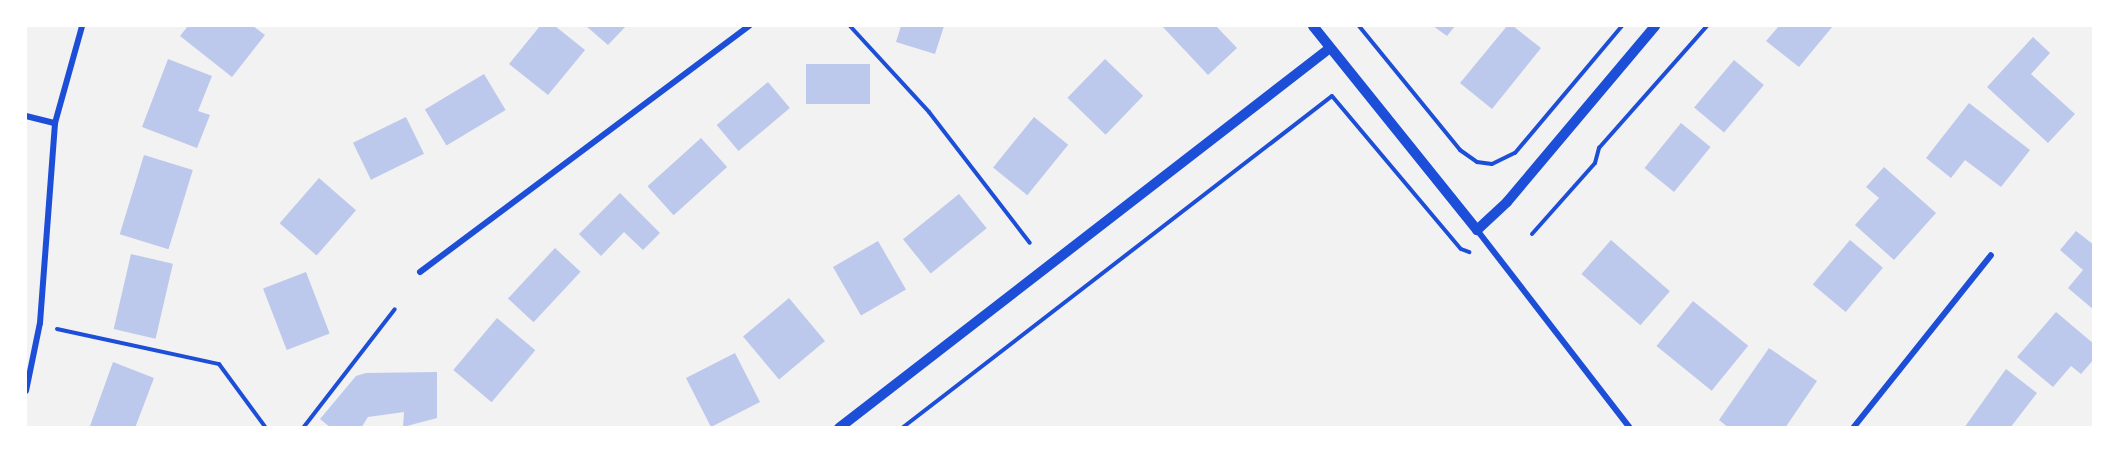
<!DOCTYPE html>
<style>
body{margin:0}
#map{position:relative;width:2119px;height:453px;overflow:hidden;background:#f2f2f2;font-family:Signika,sans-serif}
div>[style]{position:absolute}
.building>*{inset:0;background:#bdc9ec;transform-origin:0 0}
.path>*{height:4px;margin:-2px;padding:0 2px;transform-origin:2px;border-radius:2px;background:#1d4ed8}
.minor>*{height:6px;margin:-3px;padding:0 3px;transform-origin:3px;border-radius:3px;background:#1d4ed8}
.tertiary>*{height:10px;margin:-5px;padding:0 5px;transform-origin:5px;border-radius:5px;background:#1d4ed8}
span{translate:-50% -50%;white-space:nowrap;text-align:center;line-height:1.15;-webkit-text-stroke:5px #fff;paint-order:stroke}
.frame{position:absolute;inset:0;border:27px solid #fff;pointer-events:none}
</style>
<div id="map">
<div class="building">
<i style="clip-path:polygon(188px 26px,253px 26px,265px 35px,232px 77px,180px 36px)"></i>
<i style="clip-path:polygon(540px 26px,555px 26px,585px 50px,548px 95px,509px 64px)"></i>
<i style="clip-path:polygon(586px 26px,626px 26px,608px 45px)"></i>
<i style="clip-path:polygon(901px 26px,944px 26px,935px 54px,896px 42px)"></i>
<i style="clip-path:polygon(1162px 26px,1216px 26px,1237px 48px,1208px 75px)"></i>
<i style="clip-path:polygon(1433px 26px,1455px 26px,1447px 36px)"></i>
<i style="clip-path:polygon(1507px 26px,1513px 26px,1541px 48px,1492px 109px,1460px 83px)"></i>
<i style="clip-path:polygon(1779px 26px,1833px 26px,1799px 67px,1766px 41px)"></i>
<i style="clip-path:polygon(2033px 37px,2050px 53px,2031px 74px,2075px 114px,2048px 143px,1987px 87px)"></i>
<i style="clip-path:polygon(168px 59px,212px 76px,198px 111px,210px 115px,197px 148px,142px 127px)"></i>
<i style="left:1105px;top:59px;width:53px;height:54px;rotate:44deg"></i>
<i style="left:1734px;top:60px;width:39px;height:62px;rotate:40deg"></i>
<i style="left:806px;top:64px;width:64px;height:40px"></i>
<i style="left:484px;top:74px;width:42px;height:69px;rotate:59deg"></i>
<i style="left:768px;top:82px;width:34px;height:67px;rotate:50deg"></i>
<i style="clip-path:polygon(1969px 103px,2030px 150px,2001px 187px,1965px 160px,1951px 178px,1926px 158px)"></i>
<i style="left:406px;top:117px;width:41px;height:59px;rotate:64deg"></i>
<i style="left:1034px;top:117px;width:44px;height:65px;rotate:39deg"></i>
<i style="left:1681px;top:123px;width:38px;height:58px;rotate:39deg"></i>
<i style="left:701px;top:138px;width:39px;height:72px;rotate:48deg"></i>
<i style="left:144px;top:155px;width:51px;height:83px;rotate:17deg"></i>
<i style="clip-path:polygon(1884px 167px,1936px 213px,1894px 260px,1855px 225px,1879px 198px,1866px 187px)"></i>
<i style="left:319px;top:178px;width:49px;height:60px;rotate:41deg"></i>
<i style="clip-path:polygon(620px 193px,660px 233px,643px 250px,624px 232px,601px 256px,579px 234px)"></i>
<i style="left:959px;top:194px;width:44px;height:72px;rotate:51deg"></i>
<i style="clip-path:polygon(2076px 231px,2094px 245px,2094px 310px,2068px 288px,2083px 270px,2060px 250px)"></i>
<i style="left:1611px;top:240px;width:78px;height:45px;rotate:41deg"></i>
<i style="left:1850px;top:240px;width:43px;height:58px;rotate:40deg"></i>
<i style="left:878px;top:241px;width:56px;height:52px;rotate:60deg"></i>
<i style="left:555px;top:248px;width:35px;height:69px;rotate:43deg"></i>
<i style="left:131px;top:254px;width:43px;height:77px;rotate:13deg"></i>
<i style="left:306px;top:272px;width:66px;height:46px;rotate:69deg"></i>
<i style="left:789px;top:298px;width:56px;height:60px;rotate:50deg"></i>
<i style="left:1693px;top:301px;width:71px;height:58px;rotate:39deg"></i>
<i style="clip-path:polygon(2056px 312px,2094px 344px,2094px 359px,2081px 374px,2071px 366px,2053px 387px,2017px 357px)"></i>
<i style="left:497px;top:318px;width:50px;height:68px;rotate:40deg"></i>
<i style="clip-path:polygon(1769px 348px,1817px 381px,1785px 428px,1729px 428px,1719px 420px)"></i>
<i style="left:735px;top:353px;width:55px;height:55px;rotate:63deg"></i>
<i style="clip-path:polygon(113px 362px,154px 378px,135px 428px,90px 426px)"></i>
<i style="clip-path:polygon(2006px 369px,2037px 393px,2010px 428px,1964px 428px)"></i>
<i style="clip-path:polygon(437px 372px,437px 418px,403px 427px,404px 412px,368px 417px,361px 428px,331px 428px,320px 419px,356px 376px,366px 373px)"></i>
</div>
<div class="path">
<i style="left:850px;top:26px;width:117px;rotate:47.4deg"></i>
<i style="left:929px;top:112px;width:165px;rotate:52.4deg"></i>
<i style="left:1359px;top:26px;width:160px;rotate:50.8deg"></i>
<i style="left:1460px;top:150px;width:21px;rotate:35deg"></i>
<i style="left:1477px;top:162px;width:15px;rotate:8deg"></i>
<i style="left:1492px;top:164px;width:25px;rotate:-26deg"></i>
<i style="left:1515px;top:153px;width:166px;rotate:-49.9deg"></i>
<i style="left:1532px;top:234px;width:95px;rotate:-48.4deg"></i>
<i style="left:1595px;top:163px;width:16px;rotate:-75deg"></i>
<i style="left:1599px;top:148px;width:163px;rotate:-48.5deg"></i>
<i style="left:57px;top:329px;width:166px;rotate:12.2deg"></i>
<i style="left:219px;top:364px;width:79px;rotate:53.7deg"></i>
<i style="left:303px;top:428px;width:150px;rotate:-52.3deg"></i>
<i style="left:902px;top:428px;width:543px;rotate:-37.67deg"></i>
<i style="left:1332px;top:96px;width:200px;rotate:49.9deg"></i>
<i style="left:1461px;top:249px;width:9px;rotate:21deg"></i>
</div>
<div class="minor">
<i style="left:26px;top:116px;width:30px;rotate:14deg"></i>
<i style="left:1477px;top:230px;width:250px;rotate:52.3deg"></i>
<i style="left:420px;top:272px;width:411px;rotate:-36.8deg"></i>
<i style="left:26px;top:391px;width:69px;rotate:-78.4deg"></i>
<i style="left:40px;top:323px;width:201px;rotate:-85.7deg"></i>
<i style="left:55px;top:123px;width:101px;rotate:-74.4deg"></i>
<i style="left:1853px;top:428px;width:221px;rotate:-51.4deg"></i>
</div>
<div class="tertiary">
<i style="left:1313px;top:26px;width:262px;rotate:51.2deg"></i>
<i style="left:1477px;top:230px;width:41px;rotate:-43deg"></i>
<i style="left:1507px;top:202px;width:230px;rotate:-49.9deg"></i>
<i style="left:839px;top:428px;width:621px;rotate:-37.74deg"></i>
</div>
<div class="frame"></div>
</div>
